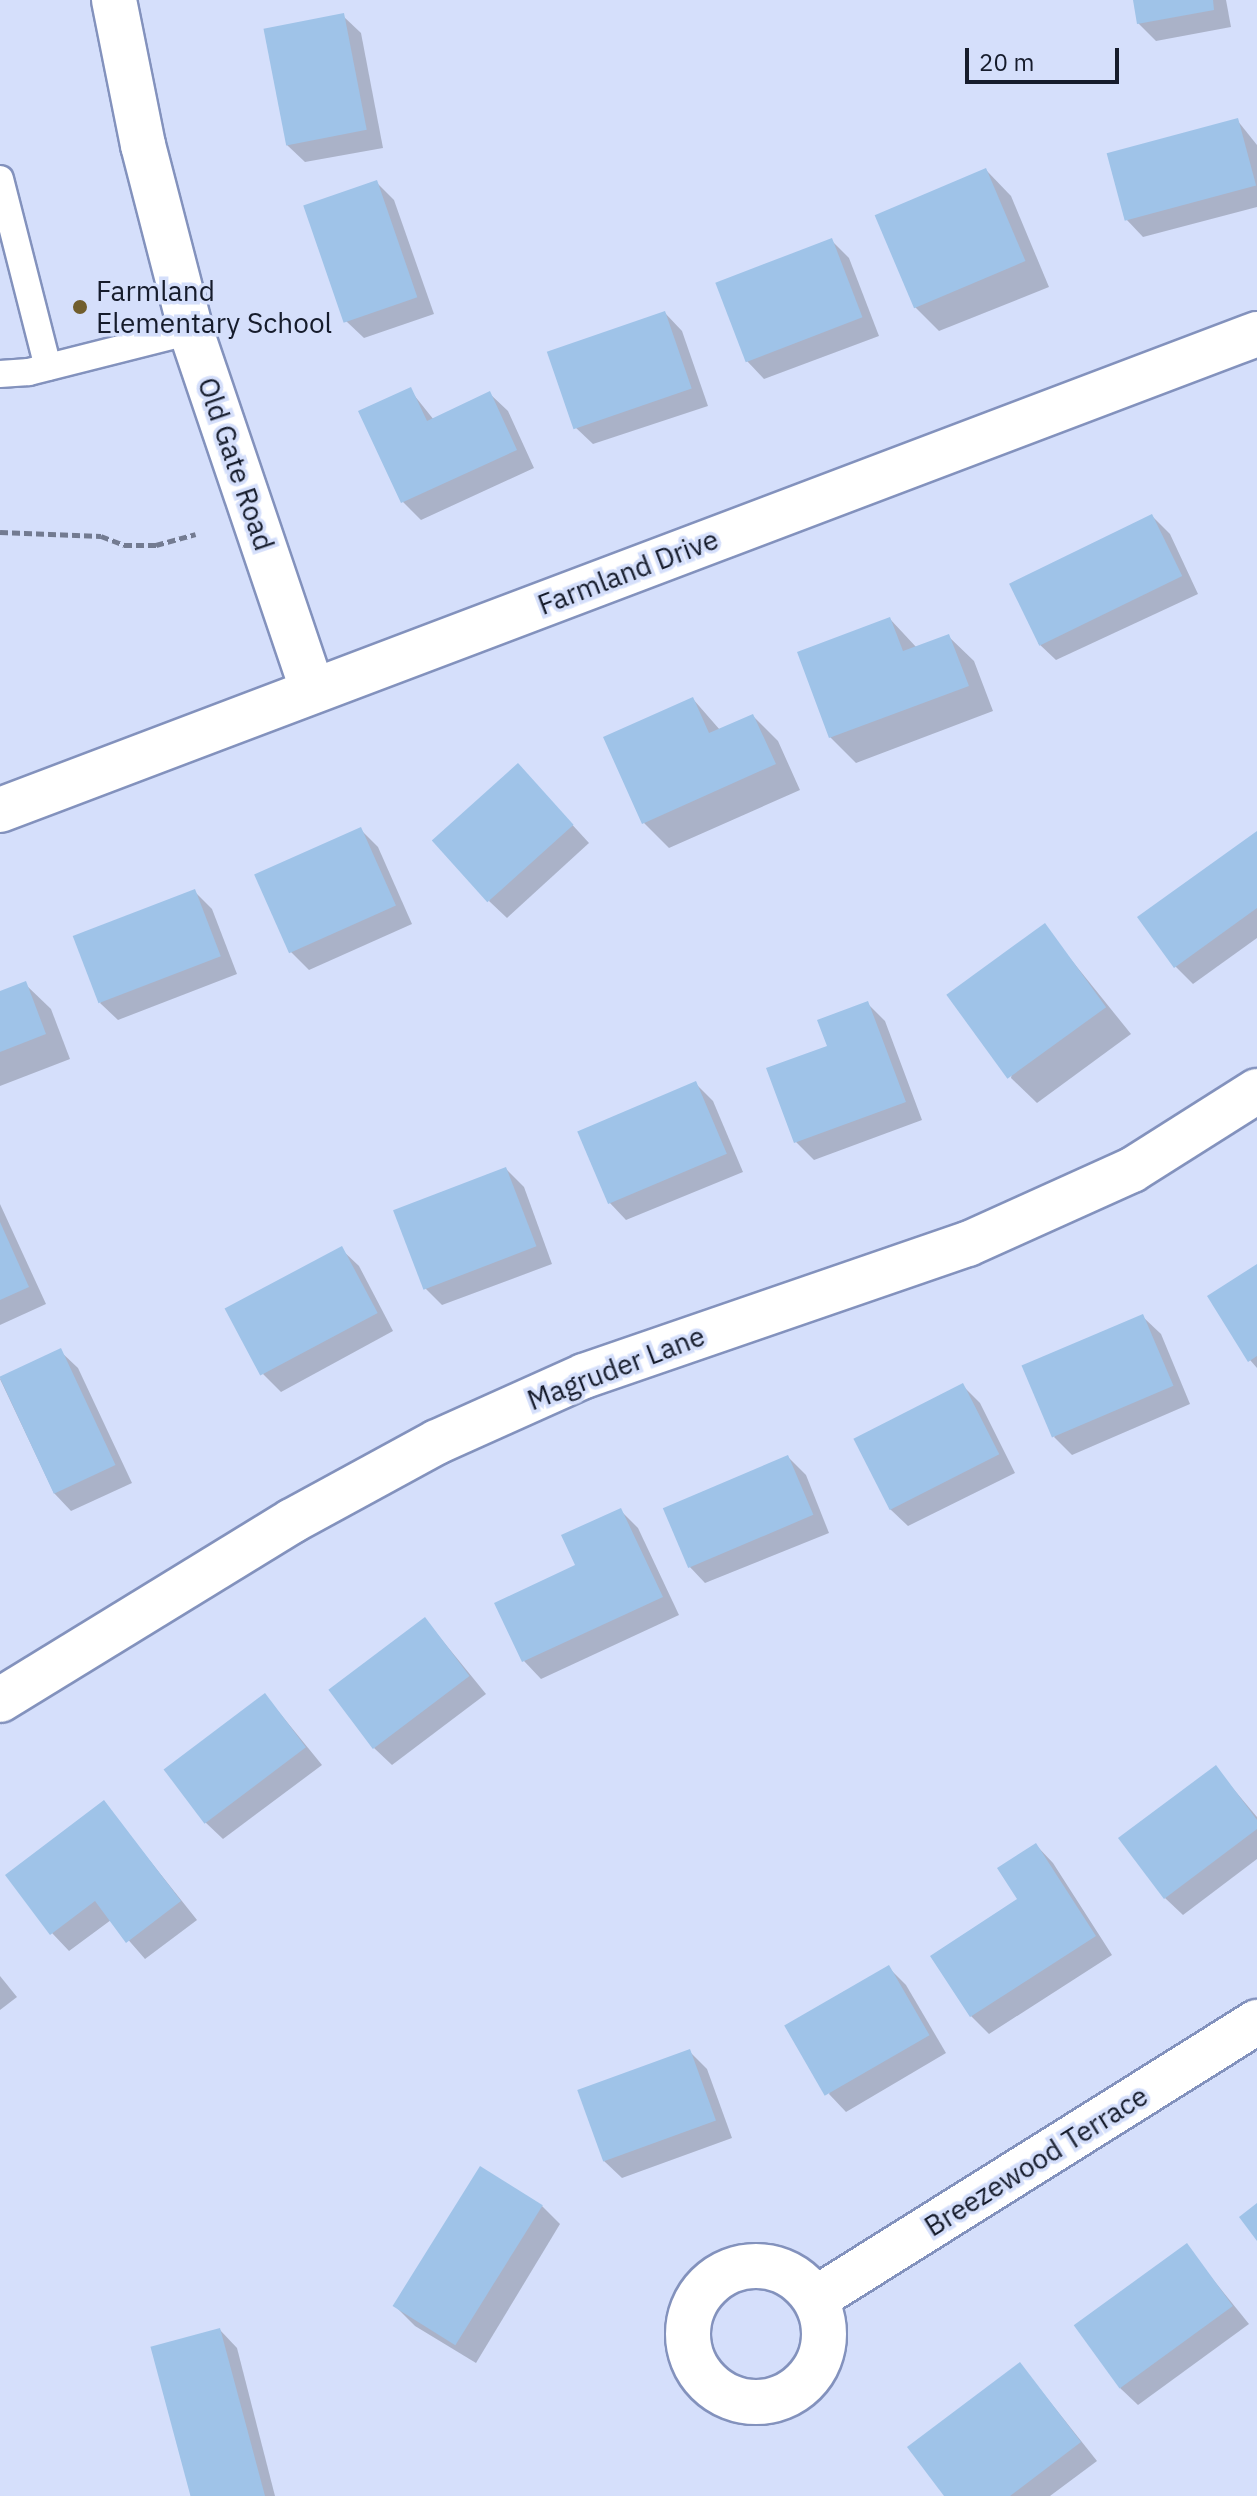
<!DOCTYPE html>
<style>
body{margin:0}
#map{position:relative;width:1257px;height:2496px;overflow:hidden;background:#d5dffb;font-family:"IBM Plex Sans",sans-serif}
div>[style]{position:absolute}
.shadow>*{inset:0;background:#0003}
.building>*{inset:0;background:#9fc3e8;transform-origin:0 0}
.path>*{height:5px;margin-top:-2.5px;transform-origin:0;background:repeating-linear-gradient(90deg,#737b91 0 8px,transparent 0 12px)}
.roads{filter:drop-shadow(2px 0 #8392bd) drop-shadow(-2px 0 #8392bd) drop-shadow(0 2px #8392bd) drop-shadow(0 -2px #8392bd)}
.service>*{height:26px;margin:-13px;padding:0 13px;transform-origin:13px;border-radius:13px;background:#fff}
.minor>*{height:44px;margin:-22px;padding:0 22px;transform-origin:22px;border-radius:22px;background:#fff}
.minor>.ring{margin:-22px;padding:0;box-sizing:content-box;background:none;border:44px solid #fff;border-radius:50%}
.tertiary>*{height:44px;margin:-22px;padding:0 22px;transform-origin:22px;border-radius:22px;background:#fff}
.dots>*{width:22px;height:22px;translate:-50% -50%;box-sizing:border-box;border:4px solid #d5dffb;border-radius:50%}
span{translate:-50% -50%;white-space:nowrap;text-align:center;line-height:1.15;-webkit-text-stroke:7px #d5dffb;paint-order:stroke}
.poi-label{font-size:28px;color:#161c2c}
.left{translate:0 -50%;text-align:left}
.street-label{font-size:28px;color:#161c2c}
.scale{position:absolute;left:965px;top:48px;width:154px;height:36px;box-sizing:border-box;border:4px solid #161c2c;border-top:0;padding-left:10px;font-size:24px;line-height:28px;white-space:nowrap;color:#161c2c;-webkit-text-stroke:6px #d5dffb;paint-order:stroke}
</style>
<div id="map">
<div class="shadow">
<i style="clip-path:polygon(1135px 0,1226px 0,1231px 27px,1156px 41px,1138px 23px)"></i>
<i style="clip-path:polygon(343px 16px,361px 33px,383px 148px,305px 162px,287px 145px)"></i>
<i style="clip-path:polygon(1237px 120px,1257px 145px,1257px 207px,1143px 237px,1126px 219px)"></i>
<i style="clip-path:polygon(986px 170px,1011px 196px,1049px 287px,939px 331px,914px 306px)"></i>
<i style="clip-path:polygon(376px 182px,394px 200px,434px 314px,364px 338px,346px 321px)"></i>
<i style="clip-path:polygon(831px 240px,849px 258px,879px 336px,764px 379px,747px 361px)"></i>
<i style="clip-path:polygon(665px 313px,682px 331px,708px 406px,593px 444px,575px 427px)"></i>
<i style="clip-path:polygon(410px 390px,434px 420px,490px 394px,508px 411px,534px 468px,421px 520px,403px 502px,361px 412px)"></i>
<i style="clip-path:polygon(1152px 516px,1170px 534px,1198px 594px,1056px 660px,1038px 643px)"></i>
<i style="clip-path:polygon(890px 619px,917px 648px,948px 636px,974px 661px,993px 711px,856px 763px,830px 737px)"></i>
<i style="clip-path:polygon(693px 699px,720px 730px,753px 716px,778px 741px,800px 790px,669px 848px,643px 822px)"></i>
<i style="clip-path:polygon(535px 784px,589px 843px,507px 918px,489px 901px)"></i>
<i style="clip-path:polygon(361px 830px,378px 847px,412px 924px,309px 970px,291px 952px)"></i>
<i style="clip-path:polygon(1257px 833px,1257px 938px,1193px 984px,1175px 966px)"></i>
<i style="clip-path:polygon(194px 891px,212px 909px,237px 974px,118px 1020px,100px 1003px)"></i>
<i style="clip-path:polygon(1044px 926px,1131px 1034px,1037px 1103px,1011px 1078px)"></i>
<i style="clip-path:polygon(25px 984px,51px 1009px,70px 1059px,0 1086px,0 993px)"></i>
<i style="clip-path:polygon(868px 1004px,885px 1021px,922px 1120px,814px 1160px,796px 1142px,769px 1069px,830px 1047px)"></i>
<i style="clip-path:polygon(695px 1083px,713px 1101px,743px 1172px,626px 1220px,609px 1202px)"></i>
<i style="clip-path:polygon(506px 1169px,524px 1187px,552px 1264px,442px 1305px,425px 1288px)"></i>
<i style="clip-path:polygon(0 1204px,46px 1304px,0 1325px)"></i>
<i style="clip-path:polygon(341px 1249px,359px 1266px,393px 1331px,281px 1392px,263px 1374px)"></i>
<i style="clip-path:polygon(1257px 1266px,1257px 1368px,1250px 1360px)"></i>
<i style="clip-path:polygon(1143px 1317px,1161px 1334px,1190px 1404px,1072px 1455px,1054px 1437px)"></i>
<i style="clip-path:polygon(60px 1351px,78px 1368px,132px 1483px,71px 1511px,54px 1493px,0 1379px)"></i>
<i style="clip-path:polygon(963px 1386px,980px 1403px,1015px 1473px,908px 1526px,890px 1509px)"></i>
<i style="clip-path:polygon(788px 1457px,806px 1475px,829px 1533px,705px 1583px,688px 1565px)"></i>
<i style="clip-path:polygon(620px 1510px,638px 1528px,679px 1615px,541px 1679px,524px 1661px)"></i>
<i style="clip-path:polygon(425px 1619px,486px 1694px,392px 1765px,374px 1748px)"></i>
<i style="clip-path:polygon(265px 1695px,322px 1765px,223px 1839px,205px 1822px)"></i>
<i style="clip-path:polygon(1215px 1767px,1257px 1817px,1257px 1859px,1183px 1915px,1165px 1898px)"></i>
<i style="clip-path:polygon(104px 1803px,197px 1920px,145px 1959px,111px 1920px,69px 1951px,52px 1933px)"></i>
<i style="clip-path:polygon(1036px 1845px,1053px 1863px,1112px 1955px,989px 2034px,971px 2016px,1020px 1900px)"></i>
<i style="clip-path:polygon(889px 1968px,906px 1985px,946px 2053px,846px 2112px,829px 2094px)"></i>
<i style="clip-path:polygon(0 1976px,17px 1997px,0 2010px)"></i>
<i style="clip-path:polygon(689px 2051px,707px 2069px,732px 2138px,622px 2178px,604px 2161px)"></i>
<i style="clip-path:polygon(481px 2169px,542px 2206px,560px 2224px,476px 2363px,415px 2326px,397px 2308px)"></i>
<i style="clip-path:polygon(1186px 2246px,1249px 2324px,1138px 2405px,1120px 2388px)"></i>
<i style="clip-path:polygon(220px 2330px,237px 2348px,275px 2496px,191px 2496px)"></i>
<i style="clip-path:polygon(1020px 2364px,1097px 2461px,1050px 2496px,946px 2496px)"></i>
</div>
<div class="building">
<i style="clip-path:polygon(1133px 0,1213px 0,1214px 10px,1137px 24px)"></i>
<i style="left:344px;top:13px;width:119px;height:82px;rotate:79deg"></i>
<i style="left:1238px;top:118px;width:70px;height:136px;rotate:75deg"></i>
<i style="left:986px;top:168px;width:101px;height:121px;rotate:67deg"></i>
<i style="left:377px;top:180px;width:124px;height:78px;rotate:71deg"></i>
<i style="left:832px;top:238px;width:85px;height:125px;rotate:69deg"></i>
<i style="left:665px;top:311px;width:82px;height:125px;rotate:71deg"></i>
<i style="clip-path:polygon(411px 387px,427px 421px,490px 391px,517px 450px,401px 503px,358px 411px)"></i>
<i style="left:1152px;top:514px;width:69px;height:159px;rotate:64deg"></i>
<i style="clip-path:polygon(890px 617px,903px 651px,949px 634px,969px 686px,829px 738px,797px 652px)"></i>
<i style="clip-path:polygon(693px 697px,709px 733px,753px 714px,776px 764px,642px 824px,603px 737px)"></i>
<i style="left:518px;top:763px;width:83px;height:116px;rotate:48deg"></i>
<i style="left:361px;top:827px;width:86px;height:117px;rotate:66deg"></i>
<i style="clip-path:polygon(1257px 831px,1257px 908px,1174px 968px,1137px 917px)"></i>
<i style="left:195px;top:889px;width:72px;height:131px;rotate:69deg"></i>
<i style="left:1045px;top:923px;width:104px;height:122px;rotate:54deg"></i>
<i style="clip-path:polygon(26px 981px,46px 1034px,0 1052px,0 991px)"></i>
<i style="clip-path:polygon(868px 1001px,906px 1102px,794px 1143px,766px 1068px,827px 1046px,817px 1020px)"></i>
<i style="left:696px;top:1081px;width:79px;height:129px;rotate:67deg"></i>
<i style="left:506px;top:1167px;width:85px;height:121px;rotate:69deg"></i>
<i style="clip-path:polygon(0 1222px,29px 1287px,0 1300px)"></i>
<i style="left:342px;top:1246px;width:76px;height:133px;rotate:62deg"></i>
<i style="clip-path:polygon(1257px 1264px,1257px 1356px,1248px 1362px,1207px 1296px)"></i>
<i style="left:1143px;top:1314px;width:78px;height:132px;rotate:67deg"></i>
<i style="left:61px;top:1348px;width:129px;height:68px;rotate:65deg"></i>
<i style="left:963px;top:1383px;width:80px;height:123px;rotate:63deg"></i>
<i style="left:788px;top:1455px;width:65px;height:136px;rotate:67deg"></i>
<i style="clip-path:polygon(621px 1508px,663px 1597px,522px 1662px,494px 1603px,575px 1565px,561px 1535px)"></i>
<i style="left:425px;top:1617px;width:74px;height:121px;rotate:53deg"></i>
<i style="left:265px;top:1693px;width:68px;height:127px;rotate:53deg"></i>
<i style="clip-path:polygon(1216px 1765px,1257px 1820px,1257px 1829px,1164px 1899px,1118px 1838px)"></i>
<i style="clip-path:polygon(104px 1800px,181px 1901px,126px 1943px,95px 1901px,50px 1935px,5px 1875px)"></i>
<i style="clip-path:polygon(1036px 1843px,1096px 1936px,970px 2017px,930px 1956px,1017px 1899px,997px 1868px)"></i>
<i style="left:889px;top:1965px;width:81px;height:121px;rotate:60deg"></i>
<i style="left:690px;top:2049px;width:76px;height:120px;rotate:70deg"></i>
<i style="left:480px;top:2166px;width:74px;height:165px;rotate:32deg"></i>
<i style="clip-path:polygon(1257px 2203px,1257px 2241px,1239px 2217px)"></i>
<i style="left:1187px;top:2243px;width:78px;height:140px;rotate:54deg"></i>
<i style="left:220px;top:2328px;width:174px;height:72px;rotate:75deg"></i>
<i style="clip-path:polygon(1020px 2362px,1081px 2442px,1010px 2496px,944px 2496px,907px 2447px)"></i>
</div>
<div class="path">
<i style="left:0;top:532px;width:101px;rotate:2.3deg"></i>
<i style="left:101px;top:536px;width:25px;rotate:21deg"></i>
<i style="left:124px;top:545px;width:32px"></i>
<i style="left:156px;top:545px;width:41px;rotate:-15.4deg"></i>
</div>
<div class="roads">
<div class="service">
<i style="left:0;top:179px;width:194px;rotate:75.7deg"></i>
<i style="left:0;top:374px;width:29px;rotate:-4deg"></i>
<i style="left:29px;top:372px;width:167px;rotate:-14.2deg"></i>
</div>
<div class="minor">
<i style="left:114px;top:0;width:148px;rotate:78.7deg"></i>
<i style="left:143px;top:145px;width:192px;rotate:75.5deg"></i>
<i style="left:191px;top:331px;width:380px;rotate:71.3deg"></i>
<i style="left:0;top:1700px;width:342px;rotate:-31.5deg"></i>
<i style="left:292px;top:1521px;width:165px;rotate:-28.6deg"></i>
<i style="left:437px;top:1442px;width:161px;rotate:-24.2deg"></i>
<i style="left:584px;top:1376px;width:406px;rotate:-19deg"></i>
<i style="left:968px;top:1244px;width:180px;rotate:-24.3deg"></i>
<i style="left:1132px;top:1170px;width:148px;rotate:-32.3deg"></i>
<i class="ring" style="left:688px;top:2266px;width:92px;height:92px"></i>
<i style="left:815px;top:2299px;width:522px;rotate:-32.08deg"></i>
</div>
<div class="tertiary">
<i style="left:0;top:810px;width:1344px;rotate:-20.74deg"></i>
</div>
</div>
<div class="dots">
<i style="left:80px;top:307px;background:#715e2d"></i>
</div>
<div class="poi-label">
<span class="left" style="left:96px;top:307px">Farmland<br>Elementary School</span>
</div>
<div class="street-label">
<span style="left:236px;top:464px;rotate:71deg">Old Gate Road</span>
<span style="left:628px;top:572px;rotate:-21deg">Farmland Drive</span>
<span style="left:616px;top:1368px;rotate:-21deg">Magruder Lane</span>
<span style="left:1036px;top:2161px;rotate:-32deg">Breezewood Terrace</span>
</div>
<div class="scale">20 m</div>
</div>
